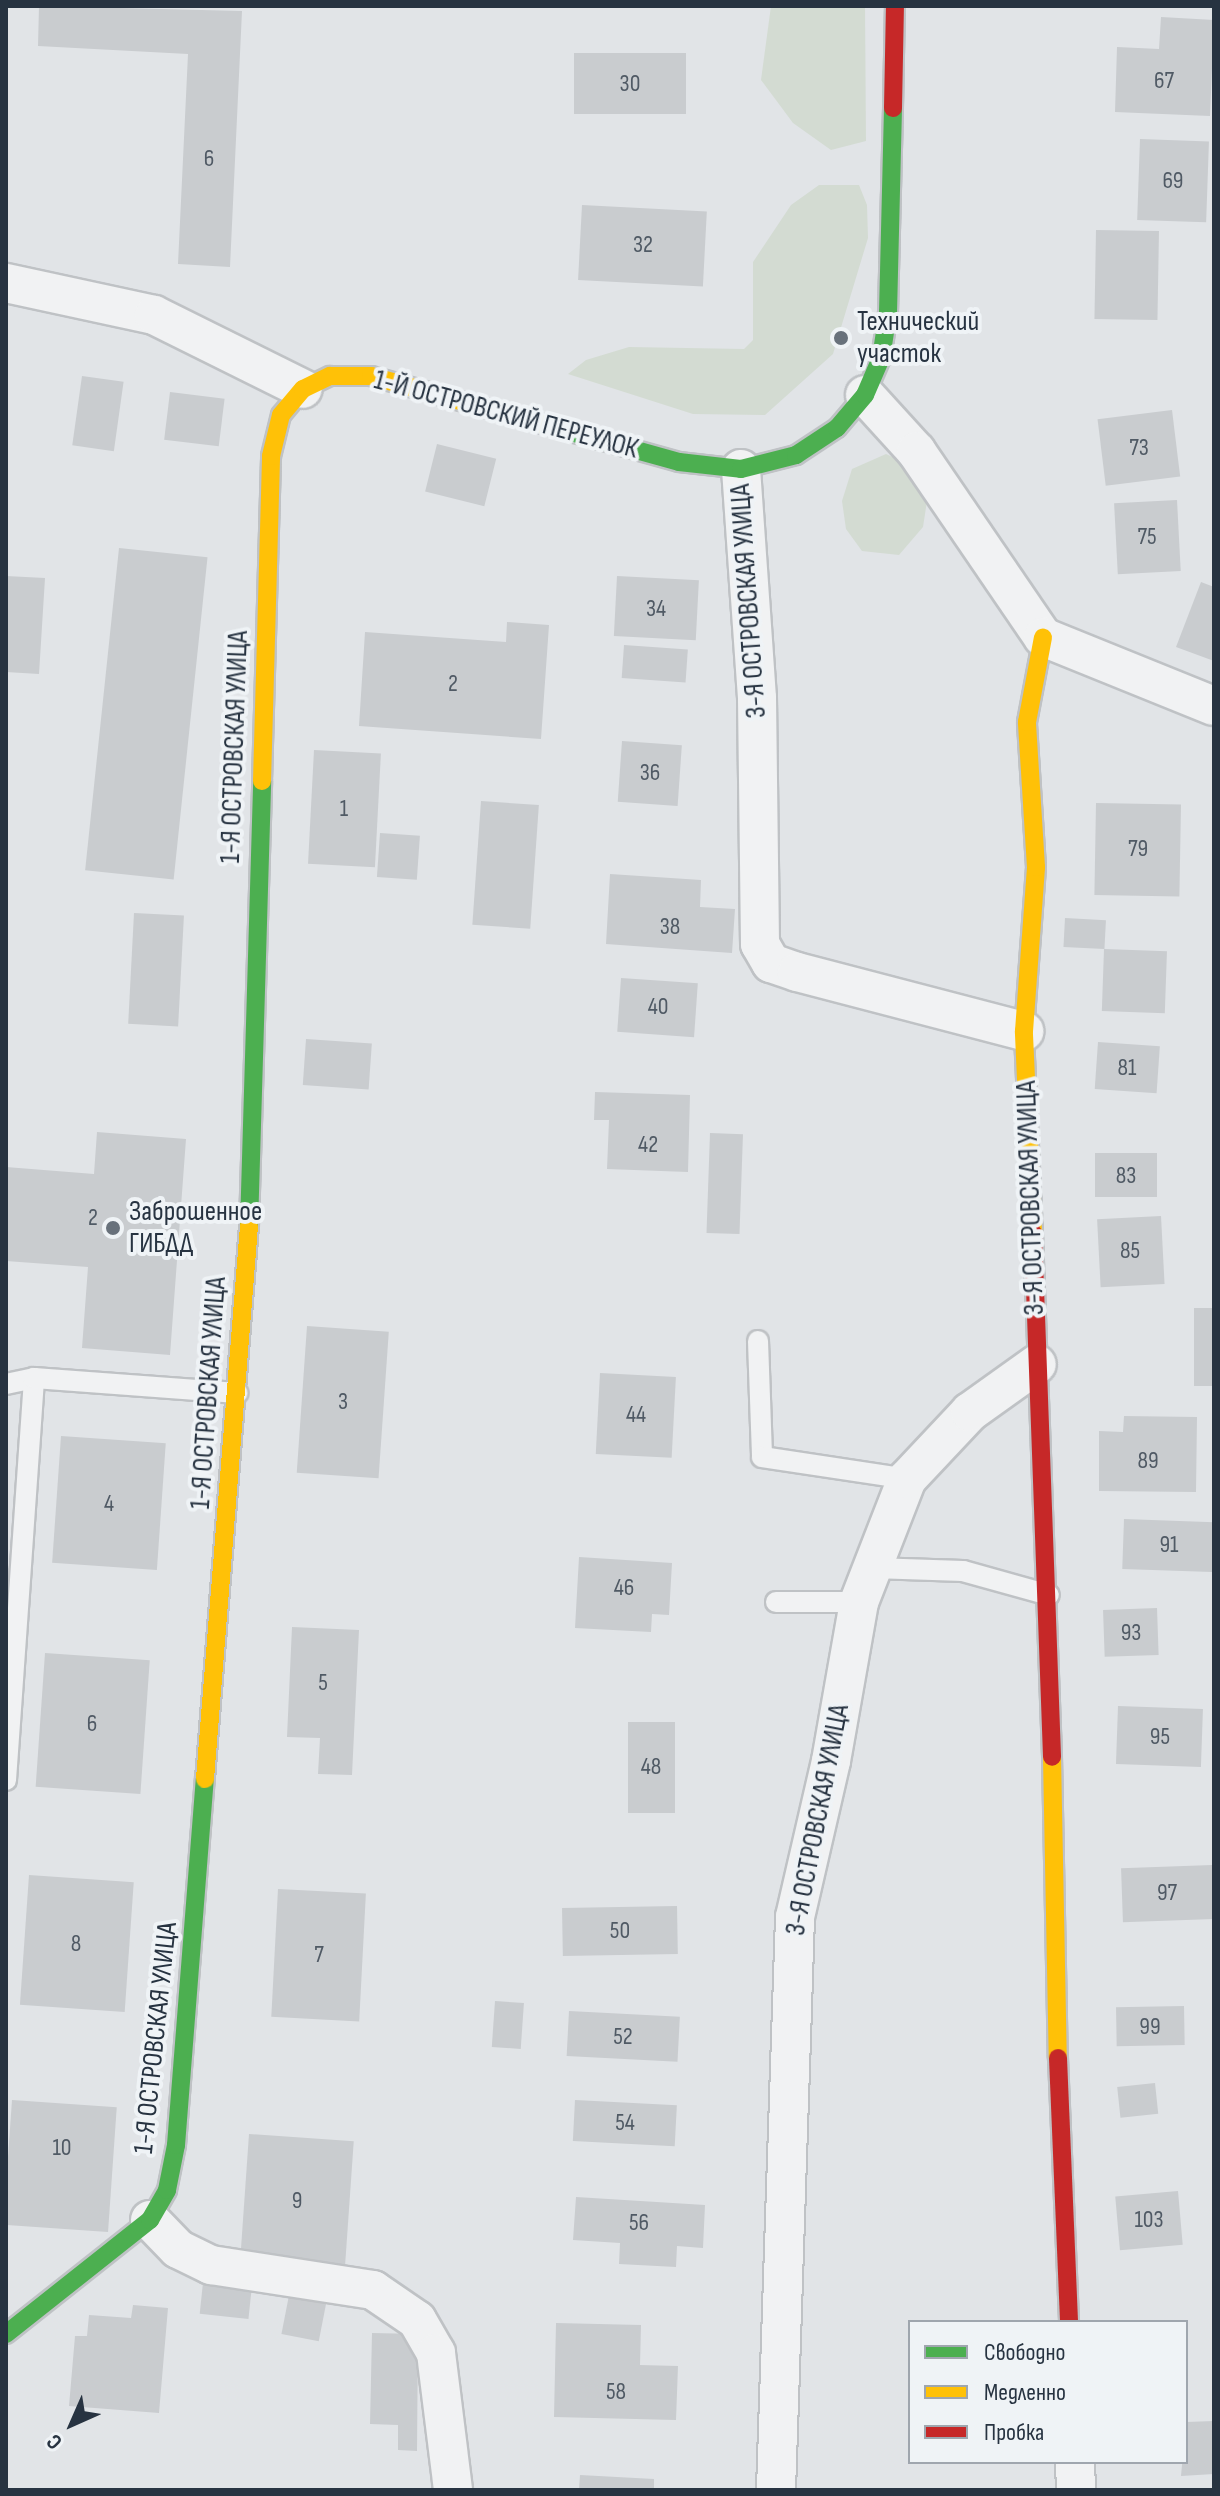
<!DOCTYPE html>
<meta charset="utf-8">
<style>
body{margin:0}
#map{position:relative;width:1220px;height:2496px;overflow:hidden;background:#e1e4e7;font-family:"Sofia Sans Condensed",sans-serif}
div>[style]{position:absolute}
.green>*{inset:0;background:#d3dbd2}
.building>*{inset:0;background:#c9cccf;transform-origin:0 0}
.roads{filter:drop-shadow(2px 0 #bfc2c5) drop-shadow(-2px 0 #bfc2c5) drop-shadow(0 2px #bfc2c5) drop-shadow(0 -2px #bfc2c5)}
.lane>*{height:20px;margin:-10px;padding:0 10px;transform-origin:10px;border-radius:10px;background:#f1f2f3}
.street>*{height:38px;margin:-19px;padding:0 19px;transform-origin:19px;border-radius:19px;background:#f1f2f3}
.fast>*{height:18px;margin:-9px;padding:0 9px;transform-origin:9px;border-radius:9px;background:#4caf50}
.slow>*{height:18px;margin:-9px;padding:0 9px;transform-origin:9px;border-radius:9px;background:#ffc107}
.jam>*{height:18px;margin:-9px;padding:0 9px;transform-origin:9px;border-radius:9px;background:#c62828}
.dots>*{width:22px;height:22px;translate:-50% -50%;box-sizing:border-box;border:4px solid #eff3f6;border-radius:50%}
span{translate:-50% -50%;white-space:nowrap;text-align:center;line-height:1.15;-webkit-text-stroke:8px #eff3f6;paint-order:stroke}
.number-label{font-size:24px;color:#505a65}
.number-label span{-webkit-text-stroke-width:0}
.poi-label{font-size:28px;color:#273341}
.left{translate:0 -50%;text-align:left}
.street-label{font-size:28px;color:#273341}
.frame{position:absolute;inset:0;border:8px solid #273341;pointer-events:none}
.legend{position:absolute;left:908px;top:2320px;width:280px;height:144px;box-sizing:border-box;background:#eff3f6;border:2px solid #9fa6ae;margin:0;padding:10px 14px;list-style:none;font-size:24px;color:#273341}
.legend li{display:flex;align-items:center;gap:16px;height:40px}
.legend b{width:40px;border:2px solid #9fa6ae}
.north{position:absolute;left:32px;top:2384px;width:80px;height:80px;-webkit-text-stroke:6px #eff3f6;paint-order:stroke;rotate:225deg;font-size:22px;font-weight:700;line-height:32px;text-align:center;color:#273341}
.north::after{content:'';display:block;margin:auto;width:28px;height:36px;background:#273341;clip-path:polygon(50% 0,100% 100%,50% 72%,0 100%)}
</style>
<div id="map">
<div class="green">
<i style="clip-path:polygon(771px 6px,865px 6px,866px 141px,831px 150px,793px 123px,761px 80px)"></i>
<i style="clip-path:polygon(819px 185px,859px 185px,867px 205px,868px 238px,833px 354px,765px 415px,693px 414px,568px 374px,586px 360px,629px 347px,744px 349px,753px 340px,753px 262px,791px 205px)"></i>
<i style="clip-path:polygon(886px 454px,908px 464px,927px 501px,923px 527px,899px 555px,862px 551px,846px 529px,842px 501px,852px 469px)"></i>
</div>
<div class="building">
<i style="clip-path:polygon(39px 6px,242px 11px,230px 267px,178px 264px,188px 54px,38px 46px)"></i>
<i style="clip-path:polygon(1161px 17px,1214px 20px,1210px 116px,1115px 112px,1117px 47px,1159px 49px)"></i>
<i style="left:574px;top:53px;width:112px;height:61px"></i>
<i style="left:1140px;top:139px;width:69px;height:81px;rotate:2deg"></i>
<i style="left:582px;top:205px;width:125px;height:75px;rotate:3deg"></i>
<i style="left:1096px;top:230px;width:63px;height:89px;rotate:1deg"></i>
<i style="left:82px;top:376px;width:42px;height:70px;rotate:8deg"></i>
<i style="left:170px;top:392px;width:55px;height:48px;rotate:7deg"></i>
<i style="left:1172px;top:410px;width:67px;height:75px;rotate:83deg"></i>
<i style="left:437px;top:444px;width:61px;height:49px;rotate:14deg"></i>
<i style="left:1177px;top:500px;width:71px;height:63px;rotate:87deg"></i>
<i style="left:119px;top:548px;width:89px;height:324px;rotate:6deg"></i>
<i style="clip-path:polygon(6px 576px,45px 578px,39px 674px,6px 672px)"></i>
<i style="left:617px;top:576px;width:82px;height:60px;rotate:3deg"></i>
<i style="clip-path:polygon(1201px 582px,1214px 587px,1214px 661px,1176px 647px)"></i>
<i style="clip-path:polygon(507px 622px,549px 625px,541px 739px,359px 726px,365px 632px,506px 642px)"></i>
<i style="left:624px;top:645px;width:64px;height:33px;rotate:4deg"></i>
<i style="left:622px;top:741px;width:60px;height:61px;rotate:4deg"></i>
<i style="left:314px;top:750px;width:67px;height:114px;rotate:3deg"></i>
<i style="left:481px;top:801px;width:58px;height:124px;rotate:4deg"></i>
<i style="left:1096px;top:803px;width:85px;height:92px;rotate:1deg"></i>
<i style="left:380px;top:833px;width:40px;height:44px;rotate:4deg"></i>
<i style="clip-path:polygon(610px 874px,701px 880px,700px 907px,735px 909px,732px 953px,606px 944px)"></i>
<i style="left:134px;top:913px;width:50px;height:111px;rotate:3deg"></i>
<i style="left:1065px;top:918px;width:41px;height:29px;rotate:3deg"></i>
<i style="left:1104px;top:949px;width:63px;height:62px;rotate:2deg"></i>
<i style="left:621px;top:978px;width:77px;height:54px;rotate:4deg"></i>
<i style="left:306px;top:1039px;width:66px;height:46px;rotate:4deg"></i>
<i style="left:1098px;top:1042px;width:62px;height:47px;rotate:4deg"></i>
<i style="clip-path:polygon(595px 1092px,690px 1095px,688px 1172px,607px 1169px,609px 1120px,594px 1120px)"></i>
<i style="clip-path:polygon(97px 1132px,186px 1139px,170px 1355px,82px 1348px,88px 1267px,6px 1261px,6px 1167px,94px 1174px)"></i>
<i style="left:710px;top:1133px;width:33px;height:100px;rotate:2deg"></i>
<i style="left:1157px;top:1153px;width:44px;height:62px;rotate:90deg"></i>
<i style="left:1161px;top:1216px;width:68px;height:64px;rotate:87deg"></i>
<i style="left:1194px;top:1308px;width:20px;height:78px"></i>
<i style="left:307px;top:1326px;width:82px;height:147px;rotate:4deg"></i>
<i style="left:600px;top:1373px;width:76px;height:81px;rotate:3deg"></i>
<i style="clip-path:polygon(1124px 1416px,1197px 1417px,1196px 1492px,1099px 1491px,1099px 1431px,1123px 1432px)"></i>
<i style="left:61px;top:1436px;width:105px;height:127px;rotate:4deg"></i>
<i style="left:1124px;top:1519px;width:90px;height:50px;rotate:2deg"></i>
<i style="clip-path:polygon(579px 1557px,672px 1563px,669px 1615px,652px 1614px,651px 1632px,575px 1628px)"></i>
<i style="left:1157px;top:1608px;width:47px;height:54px;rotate:88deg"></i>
<i style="clip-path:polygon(292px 1627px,359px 1630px,352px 1775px,318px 1774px,320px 1738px,287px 1737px)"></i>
<i style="left:45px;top:1653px;width:105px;height:134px;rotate:4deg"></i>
<i style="left:1118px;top:1706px;width:85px;height:58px;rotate:2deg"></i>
<i style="left:628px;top:1722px;width:47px;height:91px"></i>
<i style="left:1212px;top:1865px;width:54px;height:91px;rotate:88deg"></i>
<i style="left:29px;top:1875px;width:105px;height:130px;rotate:4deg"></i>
<i style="left:278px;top:1889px;width:88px;height:128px;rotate:3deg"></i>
<i style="left:677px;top:1906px;width:48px;height:115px;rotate:89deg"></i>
<i style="left:495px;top:2001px;width:29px;height:46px;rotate:4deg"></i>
<i style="left:1184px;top:2006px;width:39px;height:68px;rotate:89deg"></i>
<i style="left:569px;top:2011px;width:111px;height:45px;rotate:3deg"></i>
<i style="left:1155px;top:2083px;width:31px;height:38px;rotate:84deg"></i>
<i style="left:12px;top:2100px;width:105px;height:125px;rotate:4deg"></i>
<i style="left:575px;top:2100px;width:102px;height:41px;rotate:3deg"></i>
<i style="left:249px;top:2134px;width:105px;height:127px;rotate:4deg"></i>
<i style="left:1178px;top:2191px;width:54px;height:63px;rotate:85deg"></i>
<i style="clip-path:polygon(576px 2197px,705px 2205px,703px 2248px,677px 2246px,676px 2267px,619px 2264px,620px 2243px,573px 2240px)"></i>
<i style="left:204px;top:2273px;width:49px;height:41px;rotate:6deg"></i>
<i style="left:291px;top:2285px;width:38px;height:50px;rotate:11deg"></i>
<i style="clip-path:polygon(133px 2305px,168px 2308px,159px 2413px,69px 2406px,75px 2336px,87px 2336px,89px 2315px,131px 2318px)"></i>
<i style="clip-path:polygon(556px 2323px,641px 2325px,640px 2365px,678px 2366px,676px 2420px,554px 2417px)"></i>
<i style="clip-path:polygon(372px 2333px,418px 2334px,417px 2451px,398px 2450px,398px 2425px,370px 2424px)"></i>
<i style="clip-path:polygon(1214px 2421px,1214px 2474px,1181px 2476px,1186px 2422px)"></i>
<i style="clip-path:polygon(580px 2475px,654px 2479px,654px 2490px,579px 2490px)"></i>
</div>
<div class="roads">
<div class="lane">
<i style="left:758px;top:1341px;width:116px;rotate:88deg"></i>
<i style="left:762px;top:1457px;width:147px;rotate:8.6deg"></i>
<i style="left:6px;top:1384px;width:29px;rotate:-12deg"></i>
<i style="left:873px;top:1568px;width:90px;rotate:1.9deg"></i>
<i style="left:963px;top:1571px;width:89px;rotate:15.6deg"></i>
<i style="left:776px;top:1602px;width:83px"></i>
<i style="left:6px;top:1780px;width:403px;rotate:-86deg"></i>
<i style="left:34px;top:1378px;width:204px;rotate:4.2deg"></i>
</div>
<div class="street">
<i style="left:6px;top:283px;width:151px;rotate:12.2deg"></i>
<i style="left:154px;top:315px;width:166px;rotate:26.4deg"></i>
<i style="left:865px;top:395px;width:76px;rotate:47.7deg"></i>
<i style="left:916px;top:451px;width:225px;rotate:55.7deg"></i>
<i style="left:1043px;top:637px;width:184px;rotate:22deg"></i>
<i style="left:741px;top:469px;width:230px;rotate:86deg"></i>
<i style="left:757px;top:698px;width:246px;rotate:89.3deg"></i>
<i style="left:760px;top:944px;width:22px;rotate:60deg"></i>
<i style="left:771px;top:963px;width:28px;rotate:19deg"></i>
<i style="left:797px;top:972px;width:235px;rotate:14.6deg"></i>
<i style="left:150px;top:2220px;width:40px;rotate:46deg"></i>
<i style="left:178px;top:2249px;width:37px;rotate:26deg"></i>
<i style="left:211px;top:2265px;width:164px;rotate:8.8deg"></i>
<i style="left:373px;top:2290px;width:53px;rotate:34.3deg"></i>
<i style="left:417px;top:2320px;width:38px;rotate:60deg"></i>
<i style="left:436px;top:2353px;width:138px;rotate:82.9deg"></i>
<i style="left:1075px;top:2462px;width:28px;rotate:88deg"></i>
<i style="left:776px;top:2490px;width:573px;rotate:-88.1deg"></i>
<i style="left:795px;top:1917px;width:160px;rotate:-77deg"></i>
<i style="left:831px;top:1761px;width:161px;rotate:-80deg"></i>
<i style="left:859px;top:1602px;width:132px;rotate:-68.7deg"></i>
<i style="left:907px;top:1479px;width:92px;rotate:-46.8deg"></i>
<i style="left:970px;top:1412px;width:82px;rotate:-35.6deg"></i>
</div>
<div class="fast">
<i style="left:564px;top:430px;width:119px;rotate:15.5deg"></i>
<i style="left:679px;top:462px;width:62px;rotate:6.4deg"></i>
<i style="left:741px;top:469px;width:57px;rotate:-14.3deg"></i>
<i style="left:796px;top:455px;width:49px;rotate:-33.4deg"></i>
<i style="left:837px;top:428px;width:43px;rotate:-49.7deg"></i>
<i style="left:865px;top:395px;width:40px;rotate:-66.6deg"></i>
<i style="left:881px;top:358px;width:46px;rotate:-81.2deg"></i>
<i style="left:888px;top:313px;width:205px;rotate:-88.6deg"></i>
<i style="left:249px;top:1226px;width:445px;rotate:-88.3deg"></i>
<i style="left:6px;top:2334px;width:184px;rotate:-38.4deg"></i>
<i style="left:150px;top:2220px;width:34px;rotate:-60deg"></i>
<i style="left:167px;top:2190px;width:46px;rotate:-78.7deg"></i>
<i style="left:176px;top:2145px;width:367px;rotate:-85.5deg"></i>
</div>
<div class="slow">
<i style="left:262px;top:781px;width:325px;rotate:-88.4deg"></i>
<i style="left:271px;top:456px;width:42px;rotate:-76.3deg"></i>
<i style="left:281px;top:415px;width:34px;rotate:-50deg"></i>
<i style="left:303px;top:389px;width:30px;rotate:-26deg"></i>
<i style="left:330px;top:376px;width:41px"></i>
<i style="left:371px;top:376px;width:200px;rotate:15.6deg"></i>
<i style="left:1033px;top:1233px;width:202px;rotate:-92.6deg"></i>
<i style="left:1024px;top:1031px;width:164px;rotate:-85.8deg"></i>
<i style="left:1036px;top:867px;width:145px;rotate:-93.6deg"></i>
<i style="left:1027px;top:722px;width:86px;rotate:-79.3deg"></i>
<i style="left:1052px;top:1757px;width:301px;rotate:88.9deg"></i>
<i style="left:205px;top:1779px;width:555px;rotate:-85.45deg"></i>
</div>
<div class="jam">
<i style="left:893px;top:108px;width:102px;rotate:-88.9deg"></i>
<i style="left:1033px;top:1233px;width:524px;rotate:87.92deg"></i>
<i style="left:1058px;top:2058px;width:264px;rotate:87.6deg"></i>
</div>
</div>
<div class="dots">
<i style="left:841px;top:338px;background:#68717b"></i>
<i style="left:113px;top:1228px;background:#68717b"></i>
</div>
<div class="number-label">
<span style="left:1164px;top:81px">67</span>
<span style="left:630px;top:84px">30</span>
<span style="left:209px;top:159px">6</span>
<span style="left:1173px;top:181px">69</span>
<span style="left:643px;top:245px">32</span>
<span style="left:1139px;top:448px">73</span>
<span style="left:1147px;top:537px">75</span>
<span style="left:656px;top:609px">34</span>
<span style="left:453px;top:684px">2</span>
<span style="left:650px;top:773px">36</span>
<span style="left:344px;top:809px">1</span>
<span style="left:1138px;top:849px">79</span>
<span style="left:670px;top:927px">38</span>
<span style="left:658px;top:1007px">40</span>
<span style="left:1127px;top:1068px">81</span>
<span style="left:648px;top:1145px">42</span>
<span style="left:1126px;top:1176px">83</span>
<span style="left:93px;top:1218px">2</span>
<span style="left:1130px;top:1251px">85</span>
<span style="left:343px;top:1402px">3</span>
<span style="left:636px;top:1415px">44</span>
<span style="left:1148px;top:1461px">89</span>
<span style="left:109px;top:1504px">4</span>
<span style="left:1169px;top:1545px">91</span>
<span style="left:624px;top:1588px">46</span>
<span style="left:1131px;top:1633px">93</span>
<span style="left:323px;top:1683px">5</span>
<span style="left:92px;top:1724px">6</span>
<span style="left:1160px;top:1737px">95</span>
<span style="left:651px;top:1767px">48</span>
<span style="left:1167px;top:1893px">97</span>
<span style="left:620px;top:1931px">50</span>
<span style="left:76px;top:1944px">8</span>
<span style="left:319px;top:1955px">7</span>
<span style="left:1150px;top:2027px">99</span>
<span style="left:623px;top:2037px">52</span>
<span style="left:625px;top:2123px">54</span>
<span style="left:62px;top:2148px">10</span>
<span style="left:297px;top:2201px">9</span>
<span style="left:1149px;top:2220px">103</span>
<span style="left:639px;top:2223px">56</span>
<span style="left:616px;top:2392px">58</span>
</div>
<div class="poi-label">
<span class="left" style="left:857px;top:338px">Технический<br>участок</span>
<span class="left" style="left:129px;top:1228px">Заброшенное<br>ГИБДД</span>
</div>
<div class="street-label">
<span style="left:506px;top:415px;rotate:15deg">1-Й ОСТРОВСКИЙ ПЕРЕУЛОК</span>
<span style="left:749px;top:601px;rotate:-94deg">3-Я ОСТРОВСКАЯ УЛИЦА</span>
<span style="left:235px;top:747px;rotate:-88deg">1-Я ОСТРОВСКАЯ УЛИЦА</span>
<span style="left:1031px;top:1198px;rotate:-92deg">3-Я ОСТРОВСКАЯ УЛИЦА</span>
<span style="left:209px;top:1393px;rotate:-86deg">1-Я ОСТРОВСКАЯ УЛИЦА</span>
<span style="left:818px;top:1820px;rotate:-79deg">3-Я ОСТРОВСКАЯ УЛИЦА</span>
<span style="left:156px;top:2038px;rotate:-84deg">1-Я ОСТРОВСКАЯ УЛИЦА</span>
</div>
<div class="frame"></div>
<ul class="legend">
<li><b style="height:10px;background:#4caf50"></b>Свободно</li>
<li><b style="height:10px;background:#ffc107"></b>Медленно</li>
<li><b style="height:10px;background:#c62828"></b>Пробка</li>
</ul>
<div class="north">С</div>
</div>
